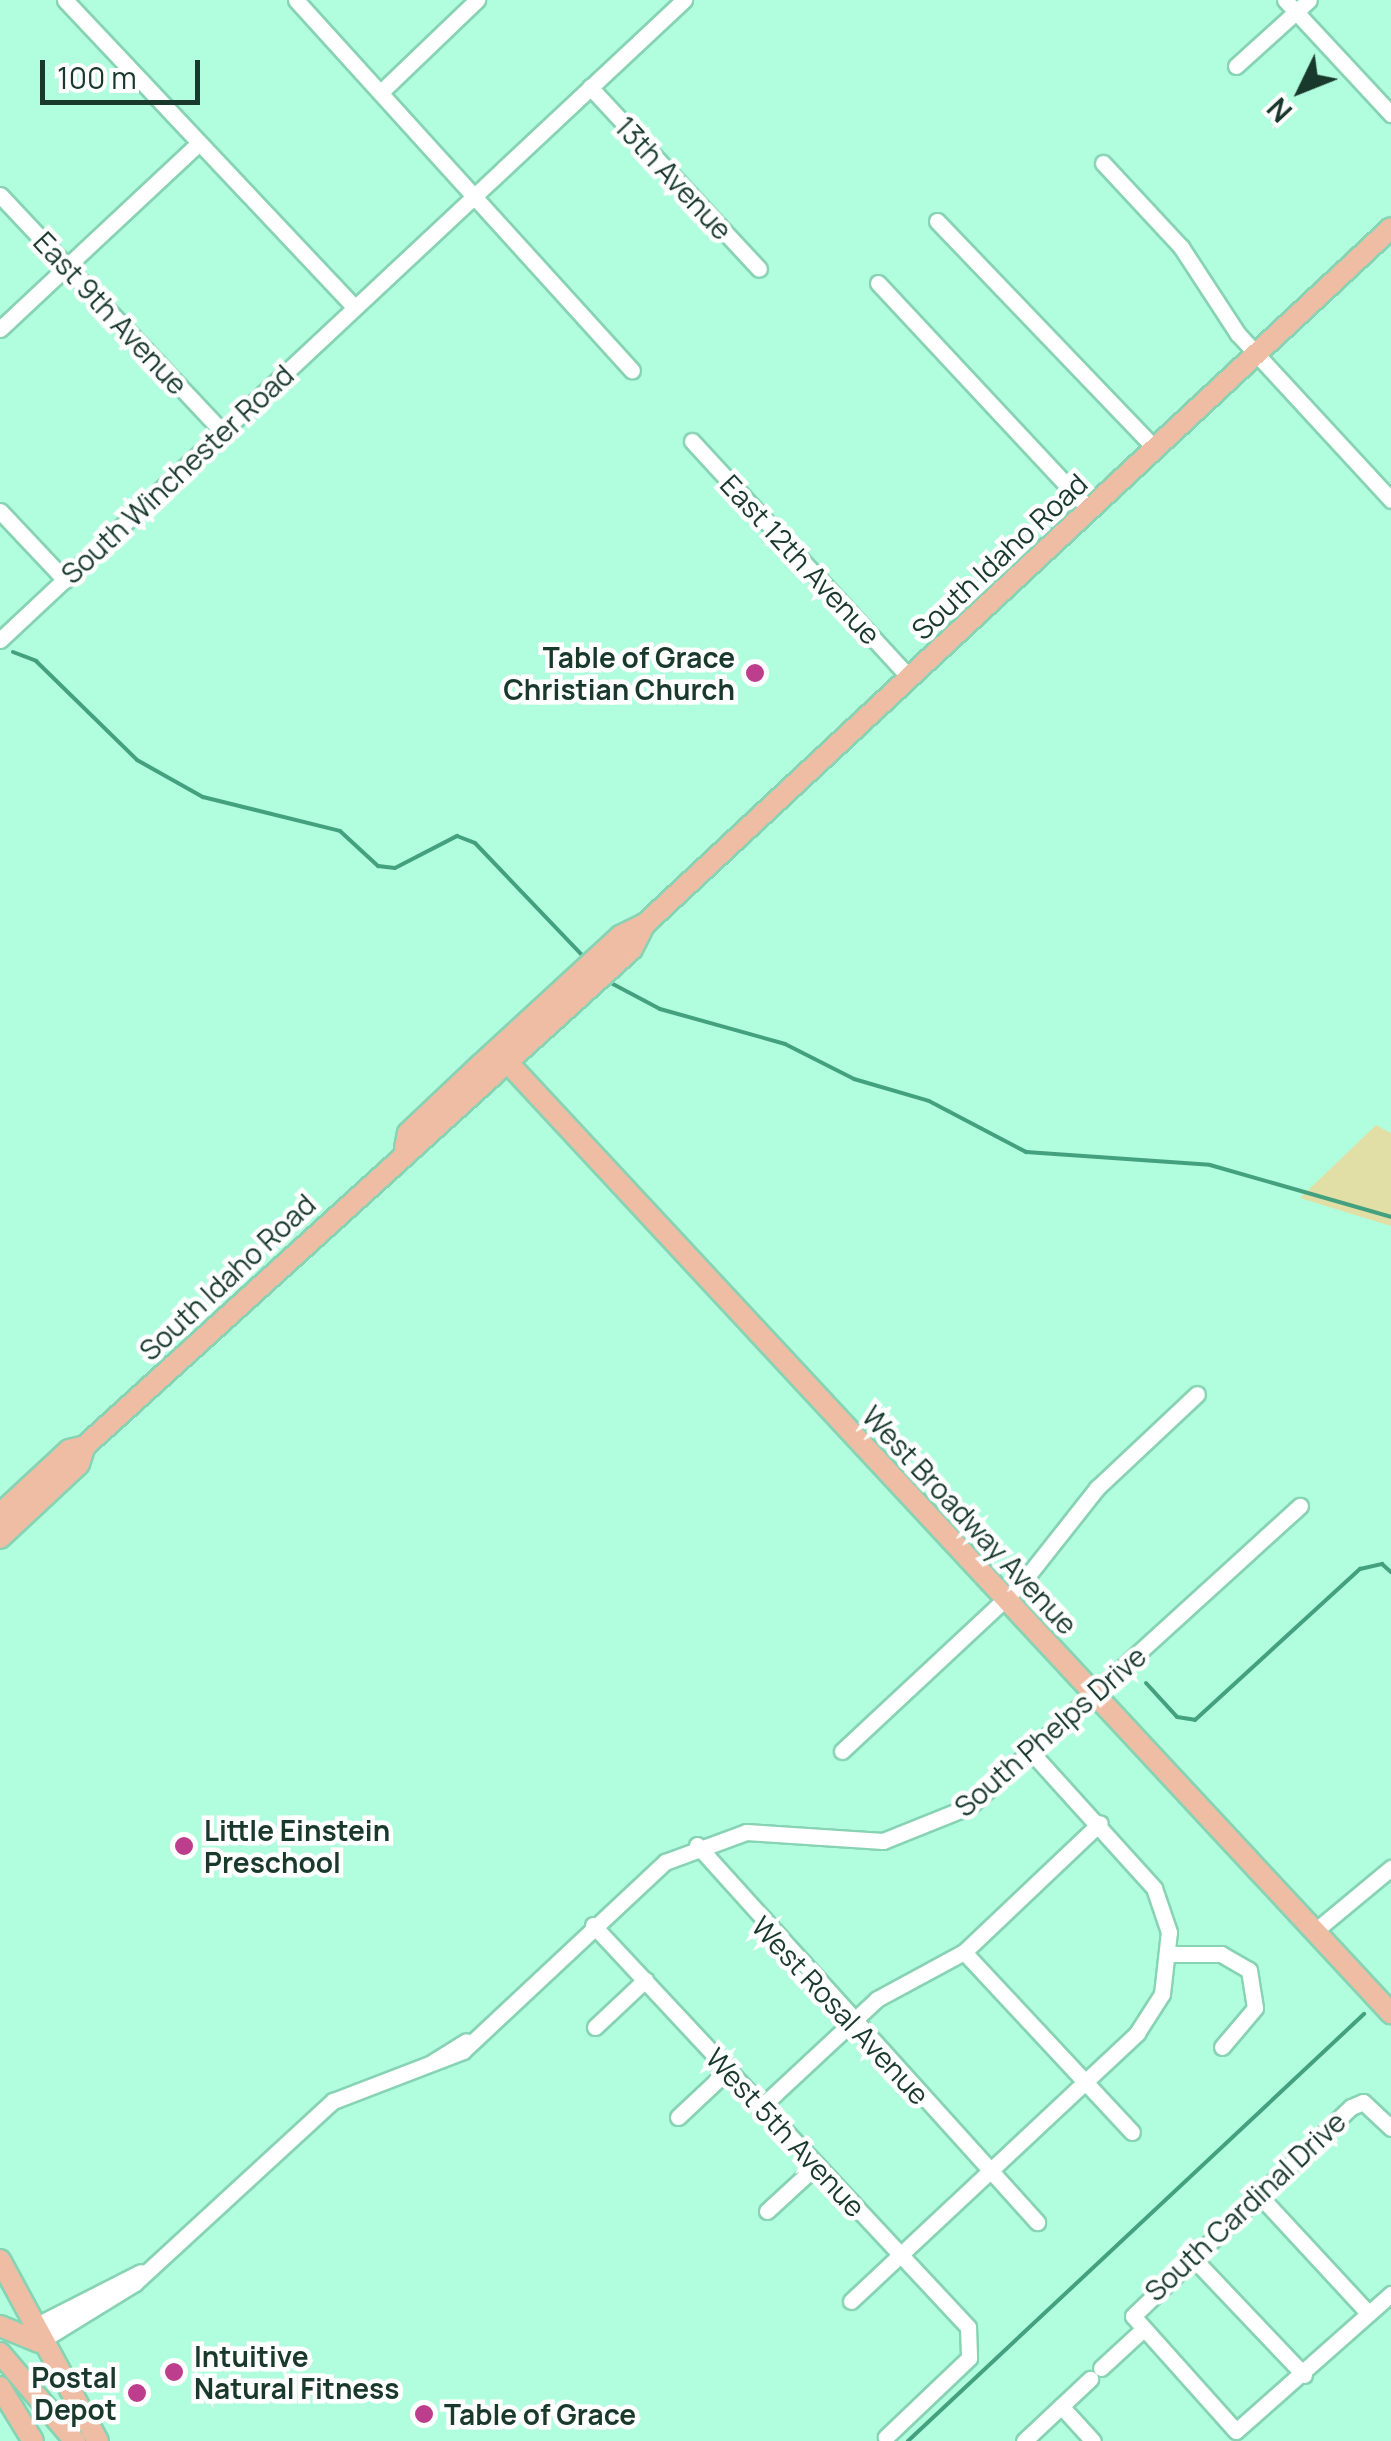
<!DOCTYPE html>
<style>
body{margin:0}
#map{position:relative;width:1391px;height:2441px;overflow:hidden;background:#b1fede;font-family:Manrope,sans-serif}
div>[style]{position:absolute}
.green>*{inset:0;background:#e1dfa5}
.stream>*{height:4px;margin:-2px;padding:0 2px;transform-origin:2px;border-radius:2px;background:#44a17f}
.roads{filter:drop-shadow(2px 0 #87d3b4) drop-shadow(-2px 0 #87d3b4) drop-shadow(0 2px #87d3b4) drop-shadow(0 -2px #87d3b4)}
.minor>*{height:15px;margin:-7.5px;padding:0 7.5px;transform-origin:7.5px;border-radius:7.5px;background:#fff}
.major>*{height:20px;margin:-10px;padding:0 10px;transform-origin:10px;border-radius:10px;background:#efbda4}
.dots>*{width:28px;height:28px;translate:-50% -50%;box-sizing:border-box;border:5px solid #fff;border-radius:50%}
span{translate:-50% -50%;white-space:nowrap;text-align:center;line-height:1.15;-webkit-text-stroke:9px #fff;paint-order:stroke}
.street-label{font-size:28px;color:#19392d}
.poi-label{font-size:28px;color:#19392d;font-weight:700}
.right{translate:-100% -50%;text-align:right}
.left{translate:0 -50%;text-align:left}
.north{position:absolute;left:1251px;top:40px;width:100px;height:100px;-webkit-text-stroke:8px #fff;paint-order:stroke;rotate:227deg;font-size:28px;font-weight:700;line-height:40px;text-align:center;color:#19392d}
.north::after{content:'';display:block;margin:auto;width:35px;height:45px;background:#19392d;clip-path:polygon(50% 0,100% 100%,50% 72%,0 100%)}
.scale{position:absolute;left:40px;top:60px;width:160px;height:45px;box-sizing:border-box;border:5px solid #19392d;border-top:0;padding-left:12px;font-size:30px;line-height:35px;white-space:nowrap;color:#19392d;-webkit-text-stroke:8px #fff;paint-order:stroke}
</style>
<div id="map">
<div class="green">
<i style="clip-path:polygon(1376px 1125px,1391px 1133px,1391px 1226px,1300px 1198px)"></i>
</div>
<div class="stream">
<i style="left:13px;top:652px;width:25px;rotate:21deg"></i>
<i style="left:36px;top:661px;width:141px;rotate:44.4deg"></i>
<i style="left:137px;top:760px;width:76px;rotate:29.3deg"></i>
<i style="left:203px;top:797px;width:141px;rotate:13.9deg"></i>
<i style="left:340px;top:831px;width:52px;rotate:42.6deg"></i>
<i style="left:378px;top:866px;width:17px;rotate:7deg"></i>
<i style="left:395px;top:868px;width:70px;rotate:-27.3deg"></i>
<i style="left:457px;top:836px;width:19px;rotate:21deg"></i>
<i style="left:475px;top:843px;width:155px;rotate:46.3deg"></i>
<i style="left:611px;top:983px;width:55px;rotate:28deg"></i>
<i style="left:660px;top:1009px;width:130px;rotate:15.6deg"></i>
<i style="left:785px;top:1044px;width:77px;rotate:26.9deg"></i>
<i style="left:854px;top:1079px;width:78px;rotate:16.3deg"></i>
<i style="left:929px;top:1101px;width:110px;rotate:27.7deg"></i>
<i style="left:1026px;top:1152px;width:184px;rotate:4deg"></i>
<i style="left:1210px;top:1165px;width:188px;rotate:16deg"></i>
<i style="left:1146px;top:1683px;width:46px;rotate:47.6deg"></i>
<i style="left:1177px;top:1717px;width:18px;rotate:9deg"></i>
<i style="left:1195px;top:1720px;width:224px;rotate:-42.5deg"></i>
<i style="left:1360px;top:1569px;width:23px;rotate:-13deg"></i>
<i style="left:1382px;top:1564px;width:12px;rotate:42deg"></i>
<i style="left:908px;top:2441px;width:625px;rotate:-43.12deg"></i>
</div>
<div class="roads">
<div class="minor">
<i style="left:65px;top:0;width:422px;rotate:46.7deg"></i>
<i style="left:296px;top:0;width:500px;rotate:47.8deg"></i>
<i style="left:1285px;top:0;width:156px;rotate:47.1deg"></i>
<i style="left:1236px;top:66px;width:98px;rotate:-42.1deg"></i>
<i style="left:590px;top:87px;width:248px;rotate:47.1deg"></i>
<i style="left:382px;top:91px;width:132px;rotate:-43.8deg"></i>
<i style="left:1103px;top:163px;width:115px;rotate:47.1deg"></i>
<i style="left:1181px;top:247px;width:104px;rotate:56.8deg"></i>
<i style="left:1238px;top:334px;width:226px;rotate:47.3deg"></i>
<i style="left:0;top:195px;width:324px;rotate:46.8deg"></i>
<i style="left:937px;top:221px;width:315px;rotate:46.2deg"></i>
<i style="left:878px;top:283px;width:309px;rotate:47deg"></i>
<i style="left:0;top:329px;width:272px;rotate:-43.1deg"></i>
<i style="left:692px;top:441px;width:321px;rotate:47.4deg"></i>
<i style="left:0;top:511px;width:95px;rotate:46.7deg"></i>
<i style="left:0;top:640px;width:937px;rotate:-43.1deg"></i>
<i style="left:842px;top:1751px;width:246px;rotate:-43deg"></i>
<i style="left:1022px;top:1583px;width:121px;rotate:-51.7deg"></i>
<i style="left:1097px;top:1488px;width:137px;rotate:-43.2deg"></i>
<i style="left:697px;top:1845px;width:508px;rotate:47.95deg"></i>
<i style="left:593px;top:1925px;width:550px;rotate:46.99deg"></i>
<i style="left:968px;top:2327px;width:31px;rotate:88deg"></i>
<i style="left:969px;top:2358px;width:115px;rotate:136.4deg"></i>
<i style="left:1315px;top:1931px;width:99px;rotate:-39.7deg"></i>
<i style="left:964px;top:1952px;width:246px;rotate:47deg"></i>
<i style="left:1169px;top:1954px;width:52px"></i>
<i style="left:1221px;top:1954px;width:32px;rotate:30deg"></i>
<i style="left:1249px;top:1970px;width:38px;rotate:81deg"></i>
<i style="left:1255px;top:2008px;width:51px;rotate:130.2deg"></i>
<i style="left:595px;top:2027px;width:69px;rotate:-43.2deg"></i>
<i style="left:433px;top:2062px;width:39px;rotate:-32deg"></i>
<i style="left:762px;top:2106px;width:157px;rotate:-42.9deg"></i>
<i style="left:877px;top:1999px;width:99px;rotate:-28.4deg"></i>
<i style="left:964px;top:1952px;width:187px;rotate:-43.5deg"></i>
<i style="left:678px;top:2117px;width:69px;rotate:-43.2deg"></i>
<i style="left:1391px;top:2128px;width:38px;rotate:-137deg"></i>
<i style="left:1363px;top:2102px;width:13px;rotate:157deg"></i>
<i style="left:1351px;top:2107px;width:302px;rotate:136.2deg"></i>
<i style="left:1133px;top:2316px;width:154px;rotate:48.2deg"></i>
<i style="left:1236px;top:2431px;width:207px;rotate:-41.5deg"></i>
<i style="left:1258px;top:2194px;width:163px;rotate:47.2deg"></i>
<i style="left:767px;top:2211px;width:68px;rotate:-42.6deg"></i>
<i style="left:1191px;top:2256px;width:164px;rotate:46.5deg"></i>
<i style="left:851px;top:2301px;width:392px;rotate:-43.1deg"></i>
<i style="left:1137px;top:2033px;width:46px;rotate:-57.3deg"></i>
<i style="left:1162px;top:1994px;width:62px;rotate:-83.6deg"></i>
<i style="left:1169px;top:1932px;width:46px;rotate:-108.8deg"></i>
<i style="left:1154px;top:1888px;width:185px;rotate:-132.1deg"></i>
<i style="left:31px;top:2328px;width:123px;rotate:-27deg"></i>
<i style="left:39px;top:2342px;width:113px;rotate:-31.6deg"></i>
<i style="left:135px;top:2283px;width:269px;rotate:-42.6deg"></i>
<i style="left:333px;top:2101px;width:139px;rotate:-21deg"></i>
<i style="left:463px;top:2051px;width:277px;rotate:-43.1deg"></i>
<i style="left:665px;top:1862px;width:86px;rotate:-20.3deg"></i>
<i style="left:746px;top:1832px;width:137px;rotate:3.8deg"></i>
<i style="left:883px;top:1841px;width:94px;rotate:-21.9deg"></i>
<i style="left:970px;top:1806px;width:446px;rotate:-42.3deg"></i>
<i style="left:1101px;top:2368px;width:52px;rotate:-42.6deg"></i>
<i style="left:1061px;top:2406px;width:47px;rotate:47.6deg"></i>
<i style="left:1024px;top:2441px;width:91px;rotate:-43.2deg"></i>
</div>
<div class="major">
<i style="left:509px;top:1064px;width:1296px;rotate:47.1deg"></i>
<i style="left:405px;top:1148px;width:15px;rotate:-79deg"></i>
<i style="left:408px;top:1133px;width:100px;rotate:-43.4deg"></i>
<i style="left:481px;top:1064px;width:189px;rotate:-42.6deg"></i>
<i style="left:620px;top:936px;width:28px;rotate:-26deg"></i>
<i style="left:645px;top:924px;width:1020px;rotate:-43.01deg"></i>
<i style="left:0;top:1514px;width:94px;rotate:-42.8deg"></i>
<i style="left:69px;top:1450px;width:16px;rotate:-14deg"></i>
<i style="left:0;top:1538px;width:108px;rotate:-43.1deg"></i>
<i style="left:79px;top:1464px;width:19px;rotate:-72deg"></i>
<i style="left:85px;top:1446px;width:739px;rotate:-42.26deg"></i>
<i style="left:632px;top:949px;width:28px;rotate:-63deg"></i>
<i style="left:0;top:2260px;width:206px;rotate:61.6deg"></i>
<i style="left:0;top:2326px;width:42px;rotate:22.3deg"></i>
<i style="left:0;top:2353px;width:116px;rotate:49.6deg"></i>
<i style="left:0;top:2387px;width:63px;rotate:58.6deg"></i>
</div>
</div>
<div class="dots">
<i style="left:755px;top:673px;background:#bd3e8c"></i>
<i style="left:184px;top:1846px;background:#bd3e8c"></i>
<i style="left:174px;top:2372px;background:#bd3e8c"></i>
<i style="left:137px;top:2393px;background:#bd3e8c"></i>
<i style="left:424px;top:2414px;background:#bd3e8c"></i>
</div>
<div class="street-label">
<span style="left:674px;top:178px;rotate:47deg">13th Avenue</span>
<span style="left:111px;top:313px;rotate:47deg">East 9th Avenue</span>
<span style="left:177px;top:474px;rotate:-43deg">South Winchester Road</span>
<span style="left:999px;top:556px;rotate:-43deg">South Idaho Road</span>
<span style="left:801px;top:559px;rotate:47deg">East 12th Avenue</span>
<span style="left:227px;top:1277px;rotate:-43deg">South Idaho Road</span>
<span style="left:970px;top:1520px;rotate:47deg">West Broadway Avenue</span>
<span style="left:1050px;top:1731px;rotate:-41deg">South Phelps Drive</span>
<span style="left:841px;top:2010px;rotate:47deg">West Rosal Avenue</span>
<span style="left:786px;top:2132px;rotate:47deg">West 5th Avenue</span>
<span style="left:1245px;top:2206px;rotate:-43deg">South Cardinal Drive</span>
</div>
<div class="poi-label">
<span class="right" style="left:735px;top:673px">Table of Grace<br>Christian Church</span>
<span class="left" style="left:204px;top:1846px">Little Einstein<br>Preschool</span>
<span class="left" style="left:194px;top:2372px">Intuitive<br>Natural Fitness</span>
<span class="right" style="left:117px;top:2393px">Postal<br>Depot</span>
<span class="left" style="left:444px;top:2414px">Table of Grace</span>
</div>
<div class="north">N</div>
<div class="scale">100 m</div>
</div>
